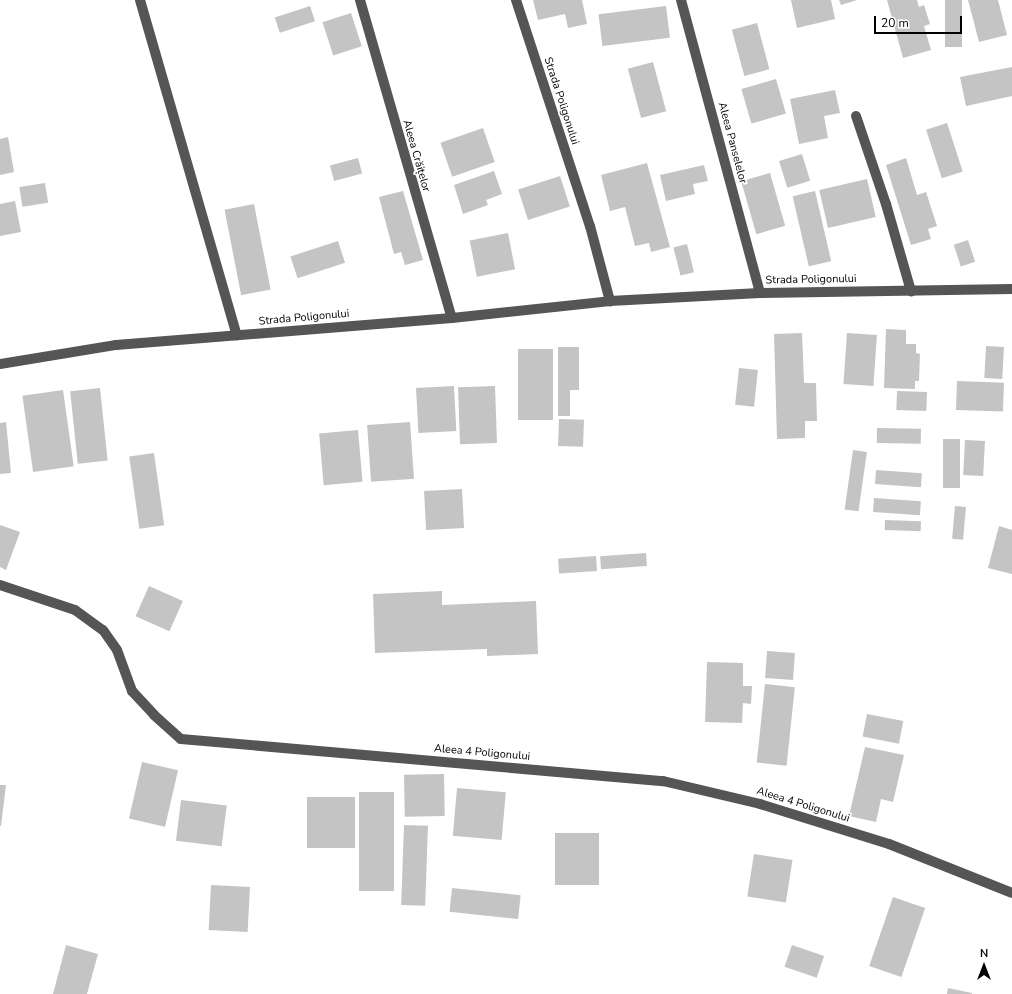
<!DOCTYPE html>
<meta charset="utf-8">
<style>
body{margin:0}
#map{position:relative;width:1012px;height:994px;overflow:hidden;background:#fff;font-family:"Nunito Sans",sans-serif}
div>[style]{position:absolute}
.building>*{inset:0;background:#c4c4c4;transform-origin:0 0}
.minor>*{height:10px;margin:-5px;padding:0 5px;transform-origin:5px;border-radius:5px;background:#555}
span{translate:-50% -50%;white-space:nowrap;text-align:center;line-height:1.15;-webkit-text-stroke:3.5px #fff;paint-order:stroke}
.street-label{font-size:11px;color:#000}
.north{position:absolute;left:964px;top:946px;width:40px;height:40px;-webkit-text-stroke:3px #fff;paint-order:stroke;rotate:0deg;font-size:11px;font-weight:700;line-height:16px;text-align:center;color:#000}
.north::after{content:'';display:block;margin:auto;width:14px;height:18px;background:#000;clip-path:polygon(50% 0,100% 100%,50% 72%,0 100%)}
.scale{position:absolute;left:874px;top:16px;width:88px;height:18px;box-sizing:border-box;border:2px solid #000;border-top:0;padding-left:5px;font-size:12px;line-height:14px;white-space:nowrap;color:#000;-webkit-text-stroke:3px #fff;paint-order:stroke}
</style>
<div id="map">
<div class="building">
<i style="clip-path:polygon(533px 0,582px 0,587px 24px,568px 28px,565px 14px,538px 20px)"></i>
<i style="clip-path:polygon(791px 0,831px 0,835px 19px,797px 28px)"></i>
<i style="clip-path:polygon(839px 0,857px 0,841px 5px)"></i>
<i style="clip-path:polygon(887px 0,917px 0,919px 7px,924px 5px,930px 24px,924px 26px,931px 50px,903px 58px)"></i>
<i style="left:945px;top:0;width:17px;height:47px"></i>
<i style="clip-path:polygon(968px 0,998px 0,1007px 35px,979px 42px)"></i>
<i style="left:310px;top:6px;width:16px;height:37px;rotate:72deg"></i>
<i style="left:666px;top:6px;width:32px;height:68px;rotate:83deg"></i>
<i style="left:351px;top:13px;width:35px;height:30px;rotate:72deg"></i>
<i style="left:757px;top:23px;width:48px;height:26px;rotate:75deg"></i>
<i style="left:653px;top:62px;width:51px;height:26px;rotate:75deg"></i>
<i style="clip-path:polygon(1012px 67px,1012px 96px,966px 106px,960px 77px)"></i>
<i style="left:776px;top:79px;width:36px;height:36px;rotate:74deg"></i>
<i style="clip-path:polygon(835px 90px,840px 113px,824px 116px,828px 138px,799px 144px,790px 99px)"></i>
<i style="left:947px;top:123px;width:51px;height:22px;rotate:72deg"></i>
<i style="left:483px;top:128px;width:36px;height:45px;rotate:71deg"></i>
<i style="clip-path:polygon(8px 137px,14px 172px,0 175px,0 139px)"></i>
<i style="left:802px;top:154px;width:28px;height:24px;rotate:73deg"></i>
<i style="left:358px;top:158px;width:16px;height:29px;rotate:75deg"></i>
<i style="clip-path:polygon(906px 158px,917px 195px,926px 192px,937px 226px,928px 229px,931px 239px,911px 245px,886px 165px)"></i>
<i style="clip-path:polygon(647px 163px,670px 247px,651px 252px,649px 243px,635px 246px,625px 207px,610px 211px,601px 175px)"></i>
<i style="clip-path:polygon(704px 165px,708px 181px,693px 184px,695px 194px,666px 201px,660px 175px)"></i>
<i style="clip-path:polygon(494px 171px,502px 194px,486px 200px,488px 205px,463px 214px,454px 185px)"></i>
<i style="left:770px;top:173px;width:55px;height:30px;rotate:74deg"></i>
<i style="left:560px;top:176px;width:32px;height:44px;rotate:72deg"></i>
<i style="left:867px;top:179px;width:39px;height:49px;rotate:77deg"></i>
<i style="left:45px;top:183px;width:20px;height:26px;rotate:81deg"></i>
<i style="clip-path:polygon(403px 191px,423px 260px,405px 265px,401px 252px,394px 254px,379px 197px)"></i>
<i style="left:815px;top:191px;width:72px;height:23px;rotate:77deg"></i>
<i style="clip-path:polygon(15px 201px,21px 232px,0 236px,0 204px)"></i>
<i style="left:254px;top:204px;width:87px;height:30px;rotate:79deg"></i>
<i style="left:508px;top:233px;width:37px;height:39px;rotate:79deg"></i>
<i style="left:968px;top:240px;width:23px;height:15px;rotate:72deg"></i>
<i style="left:338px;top:241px;width:23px;height:50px;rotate:72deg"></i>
<i style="left:687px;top:244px;width:29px;height:14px;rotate:76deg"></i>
<i style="clip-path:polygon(886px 329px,906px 330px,906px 344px,916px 344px,916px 353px,920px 354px,919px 381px,915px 381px,915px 389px,884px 388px)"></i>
<i style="clip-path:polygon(802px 333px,804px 383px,816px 383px,817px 421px,805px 421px,805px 438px,777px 439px,774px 334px)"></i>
<i style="left:847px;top:333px;width:30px;height:51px;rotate:4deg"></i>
<i style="left:986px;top:346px;width:18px;height:32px;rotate:3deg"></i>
<i style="clip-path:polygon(558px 347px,579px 347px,579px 390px,570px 390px,570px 416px,558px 416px)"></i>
<i style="left:518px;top:349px;width:35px;height:71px"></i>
<i style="left:739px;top:368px;width:19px;height:37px;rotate:6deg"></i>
<i style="left:957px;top:381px;width:47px;height:29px;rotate:2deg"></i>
<i style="left:454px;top:386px;width:45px;height:38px;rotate:87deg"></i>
<i style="left:495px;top:386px;width:57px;height:37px;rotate:88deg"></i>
<i style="left:100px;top:388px;width:73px;height:30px;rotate:84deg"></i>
<i style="left:63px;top:390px;width:77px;height:41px;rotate:82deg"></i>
<i style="left:897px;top:391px;width:30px;height:19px;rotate:2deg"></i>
<i style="left:559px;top:419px;width:25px;height:27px;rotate:2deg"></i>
<i style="clip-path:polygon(6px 422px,11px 473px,0 474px,0 423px)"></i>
<i style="left:410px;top:422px;width:57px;height:43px;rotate:86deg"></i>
<i style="left:877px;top:428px;width:44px;height:15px;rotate:1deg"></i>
<i style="left:358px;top:430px;width:52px;height:39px;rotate:85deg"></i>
<i style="left:943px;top:439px;width:17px;height:49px"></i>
<i style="left:965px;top:440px;width:20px;height:35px;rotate:3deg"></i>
<i style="left:853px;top:450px;width:14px;height:60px;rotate:8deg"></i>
<i style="left:154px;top:453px;width:73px;height:25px;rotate:82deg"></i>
<i style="left:876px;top:470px;width:46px;height:14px;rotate:4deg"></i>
<i style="left:462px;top:489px;width:39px;height:38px;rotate:87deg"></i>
<i style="left:874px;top:498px;width:47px;height:14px;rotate:4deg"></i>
<i style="left:955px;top:506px;width:11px;height:33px;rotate:5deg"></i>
<i style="left:885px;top:520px;width:36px;height:10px;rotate:2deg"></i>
<i style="clip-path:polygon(0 525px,20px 532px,6px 570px,0 567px)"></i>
<i style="clip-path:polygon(999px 526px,1012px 530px,1012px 574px,988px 568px)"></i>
<i style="left:646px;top:553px;width:13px;height:46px;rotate:86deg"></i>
<i style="left:596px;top:556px;width:15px;height:38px;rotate:86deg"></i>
<i style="left:149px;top:586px;width:37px;height:33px;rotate:24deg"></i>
<i style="clip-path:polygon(442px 591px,442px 605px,536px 601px,538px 654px,487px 656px,487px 649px,375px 653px,373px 594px)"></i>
<i style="left:767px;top:651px;width:28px;height:27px;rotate:4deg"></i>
<i style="clip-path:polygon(707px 662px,743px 663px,743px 686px,752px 686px,751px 704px,743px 703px,742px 723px,705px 722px)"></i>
<i style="left:765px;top:684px;width:30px;height:79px;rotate:6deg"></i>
<i style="left:867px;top:714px;width:37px;height:23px;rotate:11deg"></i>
<i style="clip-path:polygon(865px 747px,904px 755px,893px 802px,881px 799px,876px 822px,849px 816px)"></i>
<i style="left:142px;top:762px;width:37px;height:58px;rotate:13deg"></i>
<i style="left:444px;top:774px;width:42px;height:40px;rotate:89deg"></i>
<i style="clip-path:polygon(0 785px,6px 785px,1px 826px,0 826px)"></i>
<i style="left:457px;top:788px;width:49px;height:48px;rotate:5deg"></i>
<i style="left:359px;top:792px;width:35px;height:99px"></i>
<i style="left:307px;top:797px;width:48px;height:51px"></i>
<i style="left:181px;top:800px;width:46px;height:41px;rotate:7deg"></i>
<i style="left:404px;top:825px;width:24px;height:80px;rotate:2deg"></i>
<i style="left:555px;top:833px;width:44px;height:52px"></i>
<i style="left:754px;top:854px;width:39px;height:43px;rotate:9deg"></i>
<i style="left:211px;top:885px;width:39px;height:45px;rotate:3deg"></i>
<i style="left:452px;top:888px;width:69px;height:24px;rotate:6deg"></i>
<i style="left:893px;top:897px;width:34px;height:73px;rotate:19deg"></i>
<i style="clip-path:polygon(66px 945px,98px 954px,87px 994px,53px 994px)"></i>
<i style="left:792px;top:945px;width:34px;height:23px;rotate:19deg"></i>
<i style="clip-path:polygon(948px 988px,972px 993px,972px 994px,947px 994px)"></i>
</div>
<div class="minor">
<i style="left:140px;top:0;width:349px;rotate:73.9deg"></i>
<i style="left:360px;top:0;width:331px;rotate:73.9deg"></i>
<i style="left:516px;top:0;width:238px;rotate:71.9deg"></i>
<i style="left:590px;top:226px;width:78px;rotate:75.1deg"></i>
<i style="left:681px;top:0;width:303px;rotate:74.9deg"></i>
<i style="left:856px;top:116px;width:93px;rotate:71.2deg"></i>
<i style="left:886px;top:204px;width:91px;rotate:74deg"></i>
<i style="left:0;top:364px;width:118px;rotate:-9.3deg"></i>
<i style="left:116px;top:345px;width:337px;rotate:-4.6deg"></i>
<i style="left:452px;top:318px;width:159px;rotate:-6.1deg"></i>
<i style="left:610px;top:301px;width:150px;rotate:-3.1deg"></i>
<i style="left:760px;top:293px;width:252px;rotate:-0.9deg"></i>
<i style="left:0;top:585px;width:79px;rotate:18.4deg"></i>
<i style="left:75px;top:610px;width:34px;rotate:36deg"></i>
<i style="left:103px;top:630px;width:24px;rotate:55deg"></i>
<i style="left:117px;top:650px;width:44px;rotate:69.9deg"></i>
<i style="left:132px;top:691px;width:33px;rotate:47deg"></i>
<i style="left:154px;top:715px;width:36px;rotate:42deg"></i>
<i style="left:181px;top:739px;width:484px;rotate:5deg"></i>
<i style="left:663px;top:781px;width:100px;rotate:13.3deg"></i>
<i style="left:760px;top:804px;width:135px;rotate:17.2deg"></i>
<i style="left:889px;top:844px;width:132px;rotate:21.7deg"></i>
</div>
<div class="street-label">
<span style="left:561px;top:101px;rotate:72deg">Strada Poligonului</span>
<span style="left:732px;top:143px;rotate:75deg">Aleea Panselelor</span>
<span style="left:416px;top:156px;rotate:74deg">Aleea Crăițelor</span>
<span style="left:811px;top:280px;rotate:-1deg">Strada Poligonului</span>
<span style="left:304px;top:318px;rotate:-5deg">Strada Poligonului</span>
<span style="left:482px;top:753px;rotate:5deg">Aleea 4 Poligonului</span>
<span style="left:803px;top:805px;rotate:17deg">Aleea 4 Poligonului</span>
</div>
<div class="north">N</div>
<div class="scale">20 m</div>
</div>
